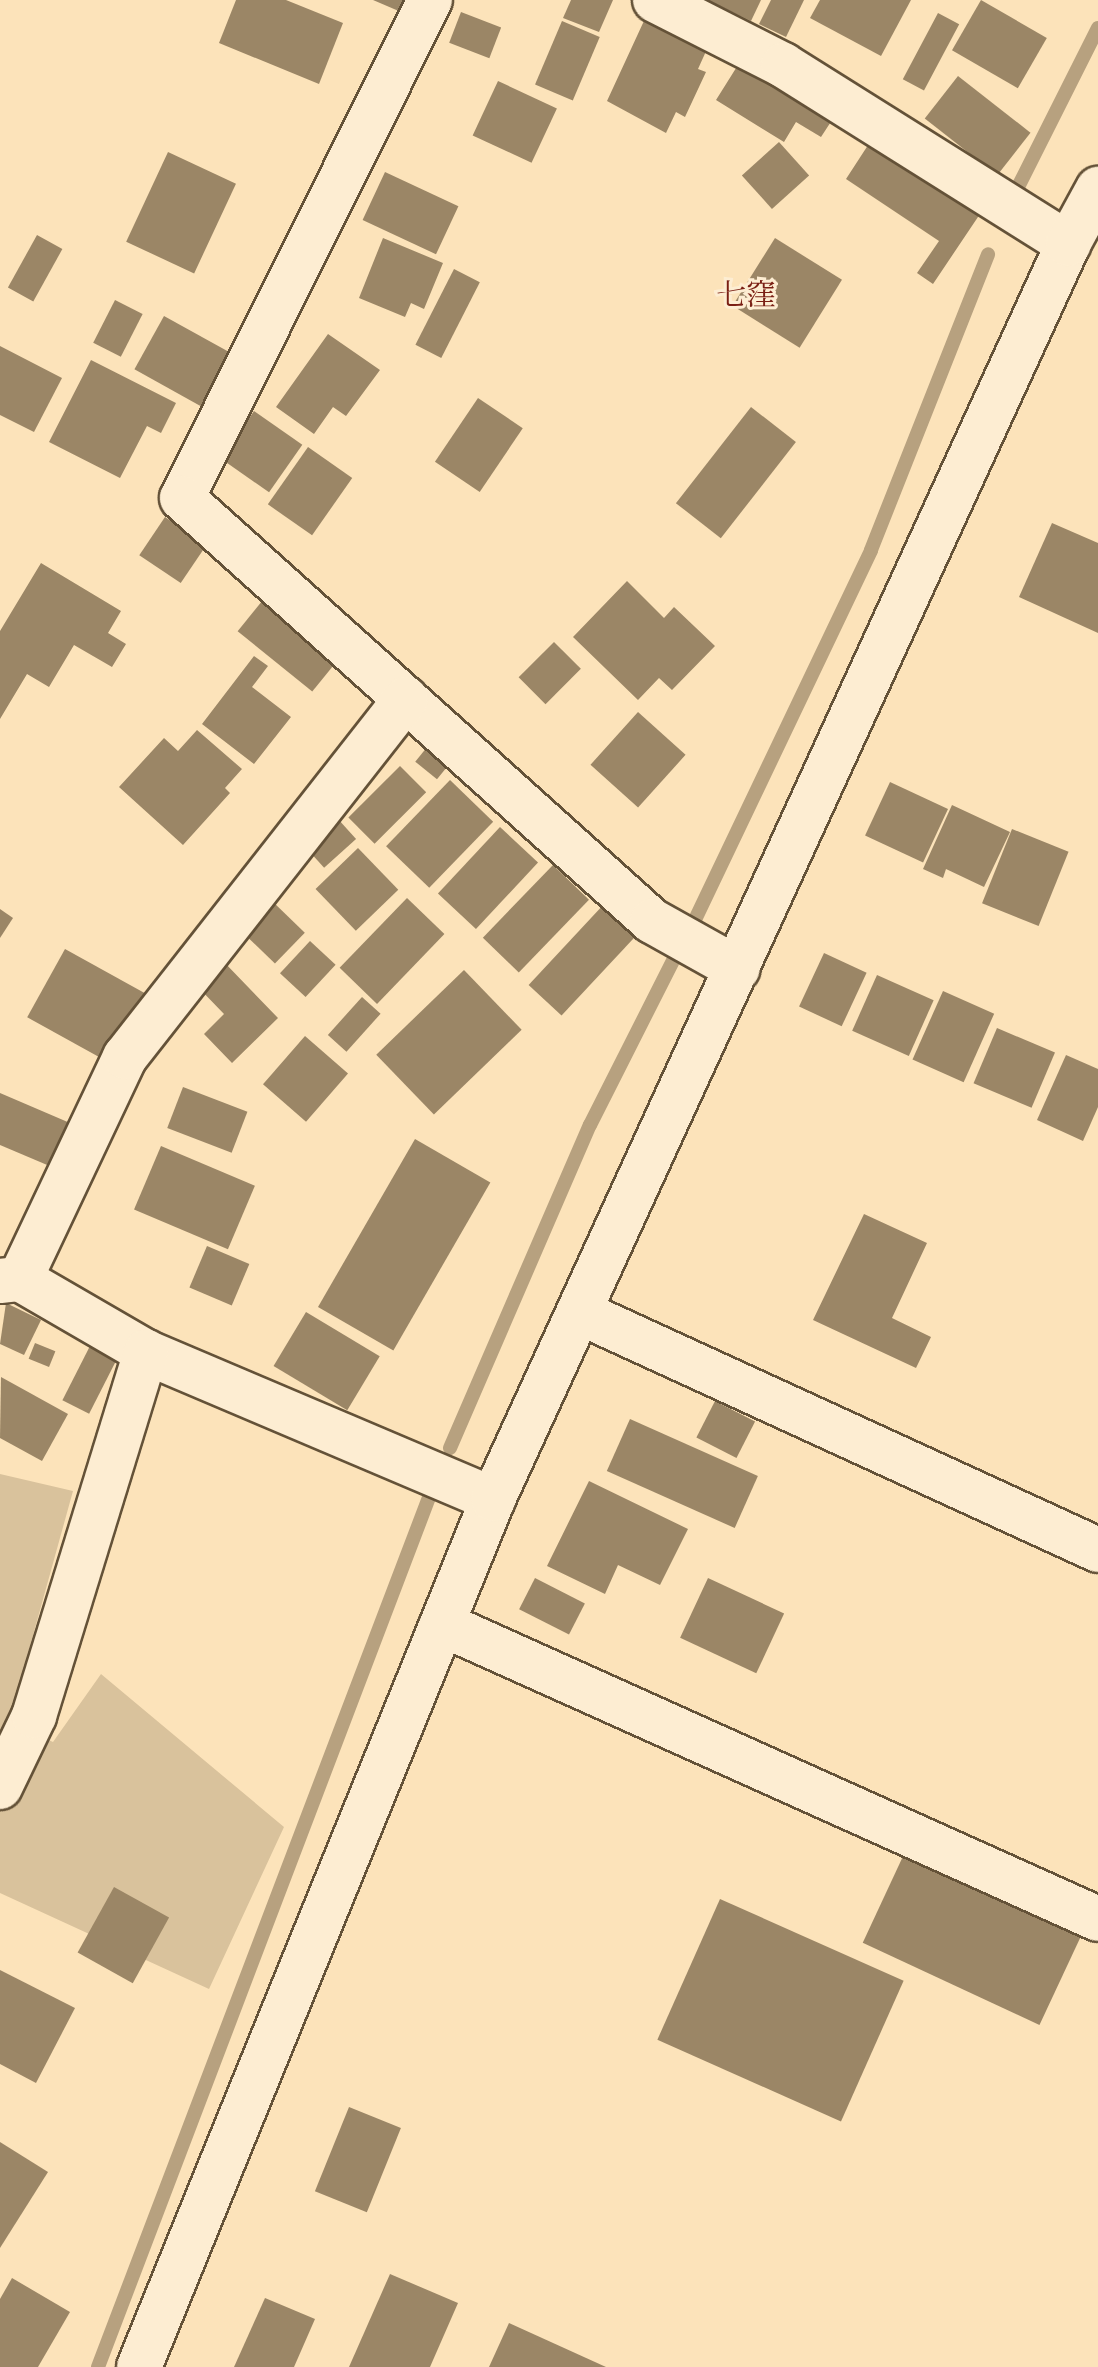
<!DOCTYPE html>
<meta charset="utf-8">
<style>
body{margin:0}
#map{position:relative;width:1098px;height:2367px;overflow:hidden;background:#fce3ba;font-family:"IM FELL French Canon","Noto Serif JP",serif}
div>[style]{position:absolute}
.green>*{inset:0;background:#d9c29c}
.stream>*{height:14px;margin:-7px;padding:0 7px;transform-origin:7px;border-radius:7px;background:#b7a17f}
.building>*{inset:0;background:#9b8666;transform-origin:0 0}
.roads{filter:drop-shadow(2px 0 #645238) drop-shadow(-2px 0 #645238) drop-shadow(0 2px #645238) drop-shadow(0 -2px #645238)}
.minor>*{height:44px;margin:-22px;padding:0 22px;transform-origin:22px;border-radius:22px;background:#fdedd2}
span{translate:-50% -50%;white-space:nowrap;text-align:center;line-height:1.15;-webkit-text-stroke:6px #fdedd2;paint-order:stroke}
.quarter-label{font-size:30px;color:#7a1f14}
</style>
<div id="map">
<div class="green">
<i style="clip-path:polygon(0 1474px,73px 1491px,9px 1722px,53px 1742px,101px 1674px,284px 1827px,209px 1989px,0 1893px)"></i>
</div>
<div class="stream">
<i style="left:1018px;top:187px;width:178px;rotate:-63.3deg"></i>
<i style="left:692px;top:926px;width:416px;rotate:-64.5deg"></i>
<i style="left:871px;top:550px;width:318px;rotate:-68.4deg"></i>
<i style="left:450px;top:1448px;width:352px;rotate:-66.6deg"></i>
<i style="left:590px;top:1125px;width:193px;rotate:-63.2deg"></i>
<i style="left:98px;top:2367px;width:933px;rotate:-69.16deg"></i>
</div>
<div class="building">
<i style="clip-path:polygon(236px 0,286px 0,343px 23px,319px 84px,219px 43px)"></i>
<i style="clip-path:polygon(373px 0,406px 0,401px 12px)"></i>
<i style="clip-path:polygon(571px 0,613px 0,599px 32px,563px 18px)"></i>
<i style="clip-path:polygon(708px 0,761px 0,751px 21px)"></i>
<i style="clip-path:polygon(771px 0,804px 0,786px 37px,759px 24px)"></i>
<i style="clip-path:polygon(820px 0,911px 0,881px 56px,810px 18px)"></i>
<i style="left:981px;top:0;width:76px;height:58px;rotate:30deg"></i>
<i style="clip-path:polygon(649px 10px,712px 38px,698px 69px,706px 72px,685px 117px,676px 112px,666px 133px,607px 101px)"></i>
<i style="left:461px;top:12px;width:43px;height:33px;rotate:21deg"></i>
<i style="left:938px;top:13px;width:24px;height:75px;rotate:28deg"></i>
<i style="left:562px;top:21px;width:41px;height:69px;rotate:23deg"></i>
<i style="clip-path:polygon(743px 57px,836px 114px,821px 137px,796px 122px,784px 142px,716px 100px)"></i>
<i style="left:958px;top:76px;width:92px;height:54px;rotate:38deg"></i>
<i style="left:498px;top:81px;width:65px;height:60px;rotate:25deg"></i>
<i style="clip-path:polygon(872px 139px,982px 211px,933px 284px,917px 273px,939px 241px,846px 179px)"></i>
<i style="left:779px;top:142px;width:45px;height:50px;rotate:48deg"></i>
<i style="left:168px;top:152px;width:75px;height:99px;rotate:25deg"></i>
<i style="left:385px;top:172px;width:81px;height:53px;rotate:25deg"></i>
<i style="left:37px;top:235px;width:29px;height:60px;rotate:29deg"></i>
<i style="clip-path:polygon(383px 238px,443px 263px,424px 309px,411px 303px,405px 317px,359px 298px)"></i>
<i style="left:775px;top:238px;width:79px;height:80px;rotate:32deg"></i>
<i style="left:454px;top:269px;width:29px;height:85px;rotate:27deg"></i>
<i style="left:115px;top:300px;width:31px;height:48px;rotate:27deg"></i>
<i style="left:164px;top:316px;width:77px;height:61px;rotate:29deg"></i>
<i style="clip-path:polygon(328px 334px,380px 370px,346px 416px,333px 407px,314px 434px,276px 407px)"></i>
<i style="clip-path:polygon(0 346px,62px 378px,34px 432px,0 415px)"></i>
<i style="clip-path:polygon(91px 360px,176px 403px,161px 433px,147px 426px,120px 478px,49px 442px)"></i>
<i style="left:478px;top:398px;width:54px;height:77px;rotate:34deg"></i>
<i style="left:751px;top:407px;width:57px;height:122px;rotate:38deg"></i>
<i style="left:254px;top:411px;width:59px;height:58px;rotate:35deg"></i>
<i style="left:308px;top:447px;width:54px;height:70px;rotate:35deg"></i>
<i style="left:165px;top:517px;width:50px;height:46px;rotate:34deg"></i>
<i style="clip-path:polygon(1052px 523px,1098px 543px,1098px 633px,1019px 597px)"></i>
<i style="clip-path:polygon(41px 563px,121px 611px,108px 633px,126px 644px,112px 667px,74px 645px,49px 687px,27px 674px,0 719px,0 631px)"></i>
<i style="clip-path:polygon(627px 581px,664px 618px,674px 607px,715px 646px,672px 690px,659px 678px,638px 700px,573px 637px)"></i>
<i style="left:271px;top:590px;width:96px;height:53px;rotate:39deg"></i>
<i style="left:554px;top:642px;width:38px;height:50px;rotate:45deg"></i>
<i style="clip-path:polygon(254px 656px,268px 666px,252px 687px,291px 717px,254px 764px,202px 724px)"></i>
<i style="left:638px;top:712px;width:64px;height:71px;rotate:42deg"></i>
<i style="clip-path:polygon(197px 730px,242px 769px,225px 788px,230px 793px,183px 845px,119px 787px,164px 738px,178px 751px)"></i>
<i style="left:436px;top:736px;width:28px;height:33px;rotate:39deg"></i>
<i style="left:400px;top:766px;width:37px;height:73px;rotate:45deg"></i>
<i style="left:450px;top:780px;width:60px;height:92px;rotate:44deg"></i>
<i style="left:890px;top:782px;width:64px;height:59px;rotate:25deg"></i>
<i style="clip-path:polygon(952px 805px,1010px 832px,984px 887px,946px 869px,943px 878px,923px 869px)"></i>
<i style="left:338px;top:819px;width:27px;height:43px;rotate:48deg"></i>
<i style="left:500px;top:827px;width:52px;height:91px;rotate:43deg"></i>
<i style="left:1012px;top:829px;width:61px;height:80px;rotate:22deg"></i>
<i style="left:358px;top:848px;width:58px;height:59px;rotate:46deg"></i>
<i style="left:553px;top:865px;width:50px;height:101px;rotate:44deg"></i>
<i style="left:407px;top:898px;width:52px;height:97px;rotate:44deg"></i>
<i style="left:271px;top:900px;width:47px;height:43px;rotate:44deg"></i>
<i style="left:605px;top:903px;width:45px;height:112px;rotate:43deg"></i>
<i style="clip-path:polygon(0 909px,13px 918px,0 938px)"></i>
<i style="left:310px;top:941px;width:35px;height:44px;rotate:43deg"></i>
<i style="left:65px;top:949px;width:93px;height:78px;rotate:29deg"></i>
<i style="left:824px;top:953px;width:47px;height:59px;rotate:25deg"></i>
<i style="clip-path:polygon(222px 960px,278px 1018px,232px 1063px,204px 1034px,224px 1014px,196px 985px)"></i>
<i style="left:464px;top:970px;width:83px;height:122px;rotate:46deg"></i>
<i style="left:877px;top:975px;width:62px;height:61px;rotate:24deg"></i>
<i style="left:943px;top:991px;width:56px;height:75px;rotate:24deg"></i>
<i style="left:362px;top:997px;width:25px;height:51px;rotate:42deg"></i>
<i style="left:997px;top:1028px;width:63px;height:60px;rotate:23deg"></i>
<i style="left:305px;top:1036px;width:57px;height:64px;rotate:41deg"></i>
<i style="clip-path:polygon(1066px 1055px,1098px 1069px,1098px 1107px,1083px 1141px,1037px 1120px)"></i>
<i style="left:183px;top:1087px;width:69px;height:44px;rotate:21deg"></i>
<i style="clip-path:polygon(0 1093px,77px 1126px,59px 1170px,0 1145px)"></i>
<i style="left:415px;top:1139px;width:87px;height:194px;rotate:30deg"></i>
<i style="left:161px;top:1146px;width:102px;height:69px;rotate:23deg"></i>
<i style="clip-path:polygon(864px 1214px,927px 1243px,892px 1318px,931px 1337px,916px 1368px,813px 1320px)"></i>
<i style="left:207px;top:1246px;width:46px;height:45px;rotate:23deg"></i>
<i style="clip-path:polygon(6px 1303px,41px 1320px,24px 1355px,0 1344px)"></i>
<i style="left:306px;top:1312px;width:86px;height:63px;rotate:31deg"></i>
<i style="left:35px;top:1343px;width:22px;height:17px;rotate:22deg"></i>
<i style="left:91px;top:1344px;width:30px;height:63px;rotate:27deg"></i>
<i style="clip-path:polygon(1px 1377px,68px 1414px,42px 1461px,0 1438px)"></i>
<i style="left:715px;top:1401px;width:45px;height:41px;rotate:27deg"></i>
<i style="left:630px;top:1419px;width:140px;height:57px;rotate:24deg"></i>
<i style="clip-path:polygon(589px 1481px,688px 1529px,660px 1585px,618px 1565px,605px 1594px,547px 1566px)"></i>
<i style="left:535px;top:1578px;width:56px;height:35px;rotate:27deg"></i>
<i style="left:708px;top:1578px;width:84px;height:66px;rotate:25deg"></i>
<i style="left:905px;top:1852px;width:195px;height:100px;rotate:25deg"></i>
<i style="left:114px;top:1887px;width:63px;height:75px;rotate:29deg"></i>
<i style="left:720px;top:1899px;width:201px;height:154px;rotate:24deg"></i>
<i style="clip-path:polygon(0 1970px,75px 2008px,36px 2083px,0 2064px)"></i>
<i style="left:349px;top:2107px;width:56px;height:91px;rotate:22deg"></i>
<i style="clip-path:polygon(0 2142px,48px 2172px,0 2248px)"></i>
<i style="clip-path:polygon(390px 2274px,458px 2303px,430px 2367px,349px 2367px)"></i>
<i style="clip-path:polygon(12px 2278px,70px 2312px,38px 2367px,0 2367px,0 2299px)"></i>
<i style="clip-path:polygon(265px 2298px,315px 2319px,294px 2367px,234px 2367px)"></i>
<i style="clip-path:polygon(509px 2323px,606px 2367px,489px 2367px)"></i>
</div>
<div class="roads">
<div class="minor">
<i style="left:430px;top:0;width:556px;rotate:116.47deg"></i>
<i style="left:182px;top:498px;width:632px;rotate:41.99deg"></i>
<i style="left:652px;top:921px;width:98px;rotate:29.2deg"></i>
<i style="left:655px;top:0;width:144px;rotate:26.9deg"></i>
<i style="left:783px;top:65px;width:337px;rotate:32.1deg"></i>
<i style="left:20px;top:1279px;width:246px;rotate:-64.7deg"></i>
<i style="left:125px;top:1057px;width:455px;rotate:-51.9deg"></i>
<i style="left:0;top:1281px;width:20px;rotate:-6deg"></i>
<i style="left:20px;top:1279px;width:146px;rotate:30.1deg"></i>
<i style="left:146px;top:1352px;width:377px;rotate:23deg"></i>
<i style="left:579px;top:1312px;width:571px;rotate:24.63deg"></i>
<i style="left:442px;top:1624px;width:719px;rotate:24.21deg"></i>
<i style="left:0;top:1787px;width:79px;rotate:-64.4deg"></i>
<i style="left:34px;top:1716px;width:381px;rotate:-72.9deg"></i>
<i style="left:139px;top:2367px;width:937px;rotate:-67.81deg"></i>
<i style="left:493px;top:1499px;width:1380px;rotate:-65.38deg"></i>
<i style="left:1068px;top:244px;width:63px;rotate:-61.4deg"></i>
</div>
</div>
<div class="quarter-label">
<span style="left:746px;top:296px">七窪</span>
</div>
</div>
